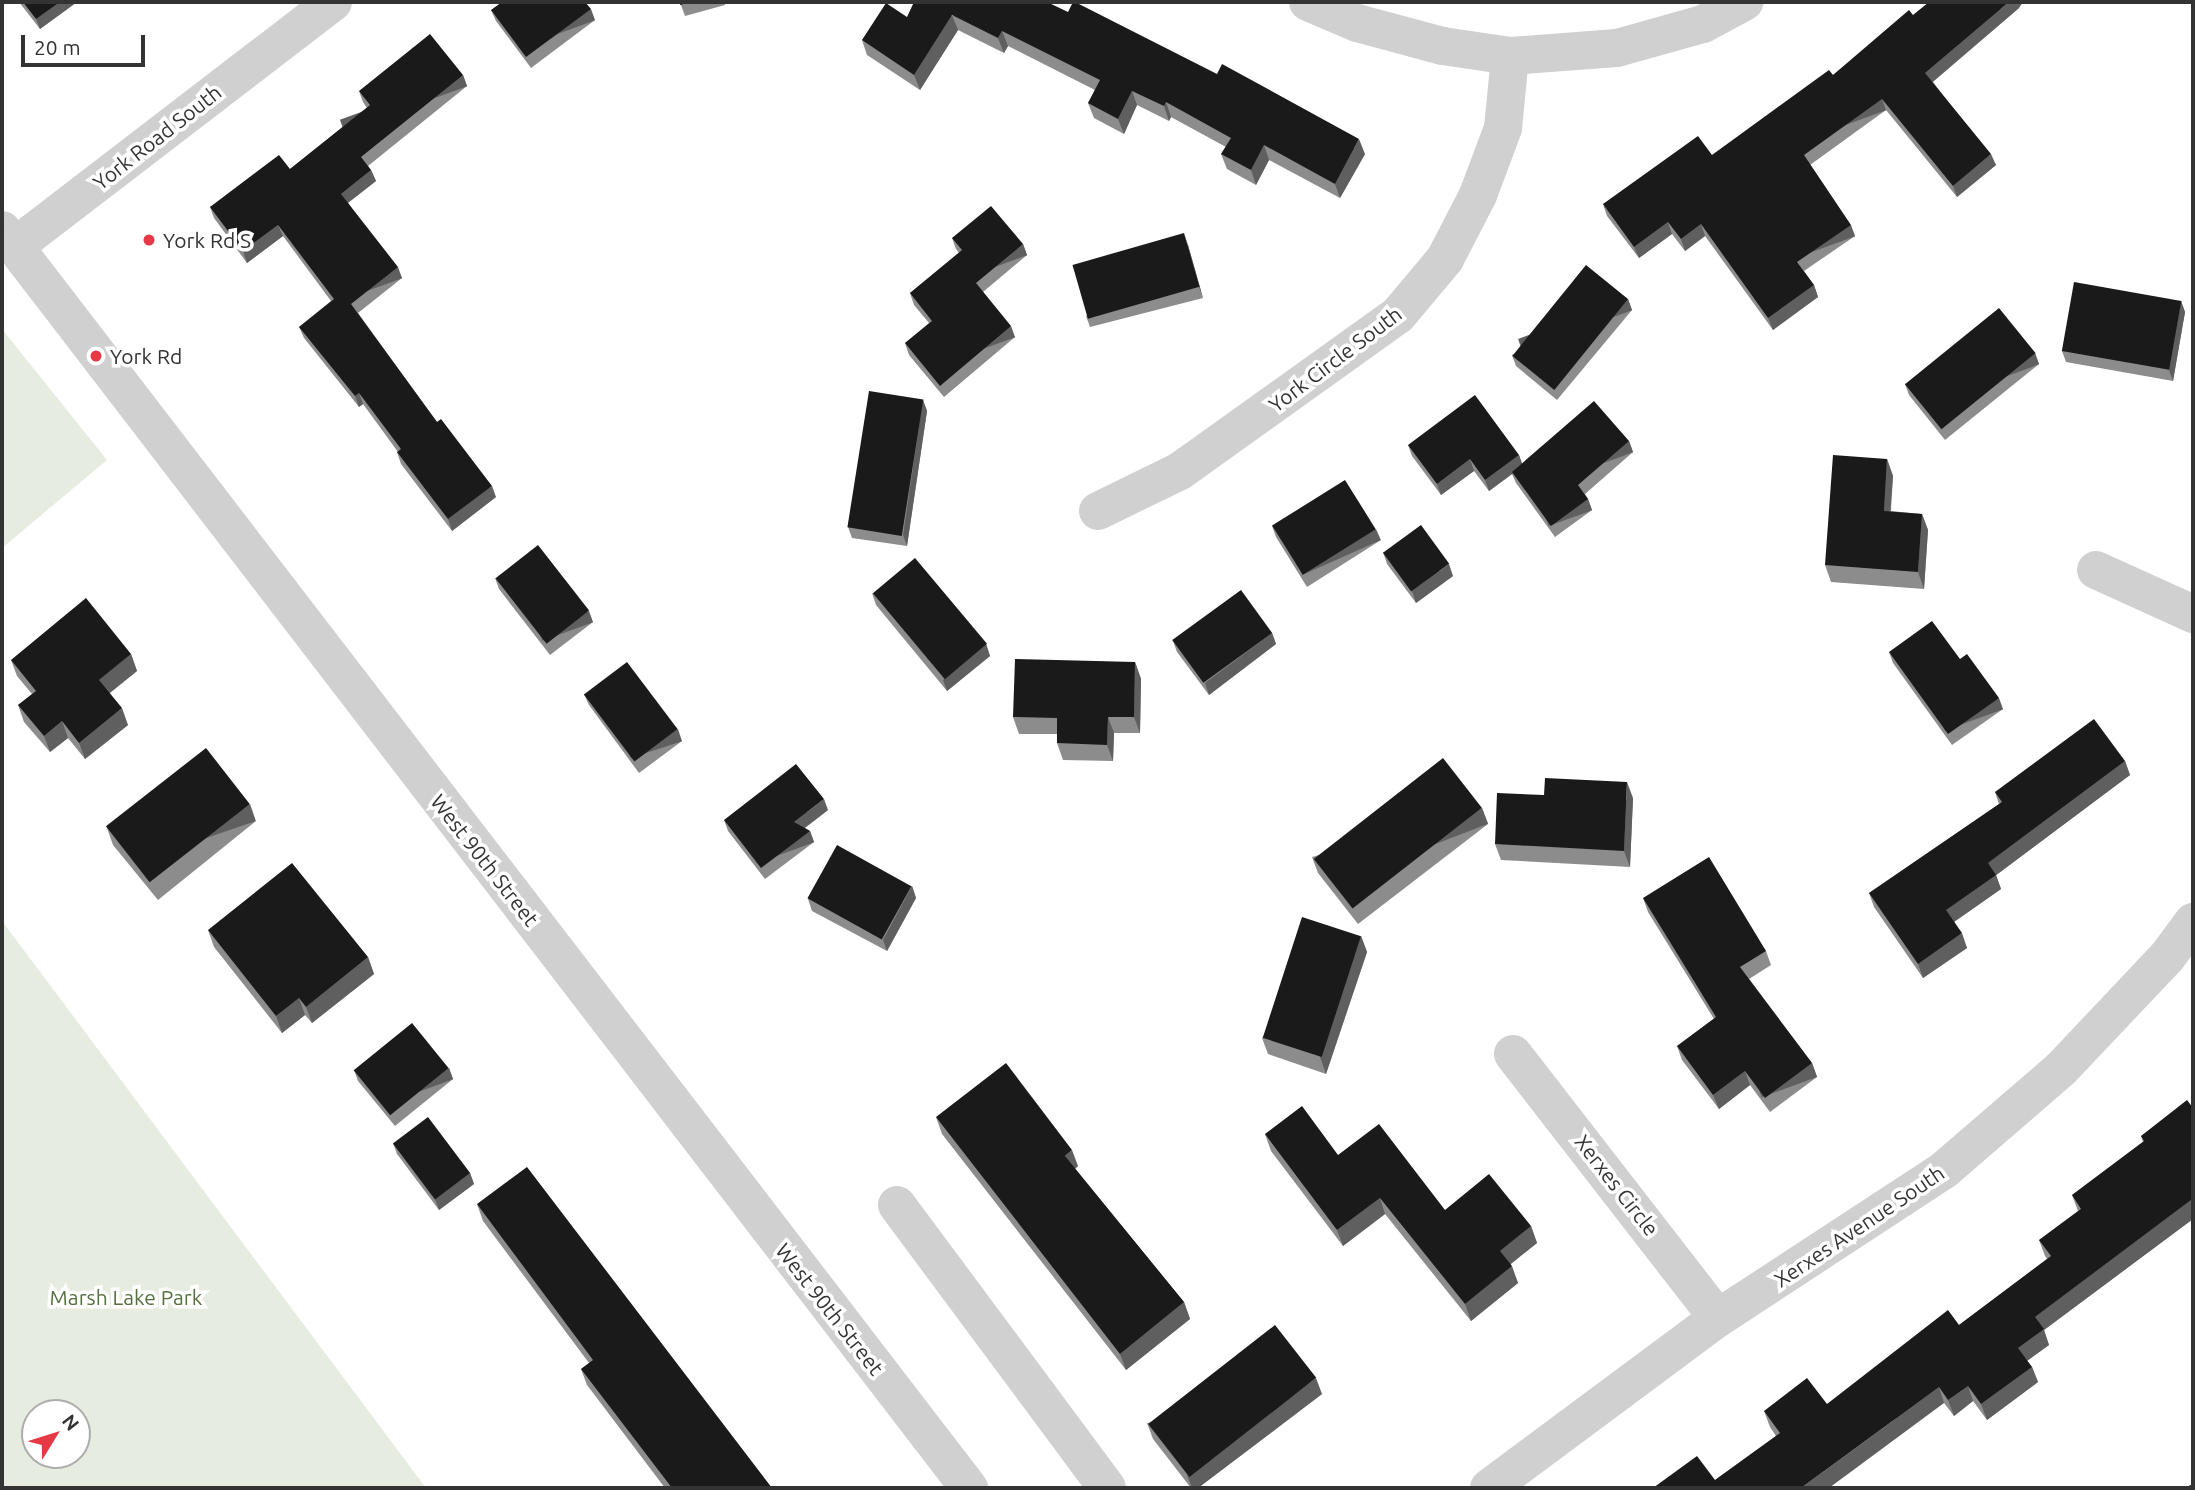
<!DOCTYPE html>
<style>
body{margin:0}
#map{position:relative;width:2195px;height:1490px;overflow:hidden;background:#fff;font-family:Ubuntu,sans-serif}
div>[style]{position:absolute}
.green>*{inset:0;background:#e6ecdf}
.minor>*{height:38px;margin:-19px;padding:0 19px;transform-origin:19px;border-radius:19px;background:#d0d0d0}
.wall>*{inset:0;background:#8c8c8c}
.shaded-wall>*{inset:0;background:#5f5f5f;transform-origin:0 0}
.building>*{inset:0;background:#1a1a1a;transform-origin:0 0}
.dots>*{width:19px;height:19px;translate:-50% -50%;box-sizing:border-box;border:4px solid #fff;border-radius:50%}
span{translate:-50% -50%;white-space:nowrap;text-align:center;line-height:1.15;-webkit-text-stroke:7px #fff;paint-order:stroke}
.street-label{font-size:21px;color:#333}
.poi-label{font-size:21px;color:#333}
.left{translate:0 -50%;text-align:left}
.park-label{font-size:21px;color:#56703f}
.frame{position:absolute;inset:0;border:4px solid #333;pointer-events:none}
.north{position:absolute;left:21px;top:1399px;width:70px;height:70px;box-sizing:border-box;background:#fff;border:2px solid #adadad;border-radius:50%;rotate:52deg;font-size:19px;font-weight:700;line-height:28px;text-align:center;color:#333}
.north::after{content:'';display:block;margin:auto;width:24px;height:32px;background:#e63946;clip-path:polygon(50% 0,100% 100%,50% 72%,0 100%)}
.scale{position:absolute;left:21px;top:35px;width:124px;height:32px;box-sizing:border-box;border:4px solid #333;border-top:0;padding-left:9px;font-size:21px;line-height:24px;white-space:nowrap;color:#333;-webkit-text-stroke:5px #fff;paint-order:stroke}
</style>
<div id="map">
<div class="green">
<i style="clip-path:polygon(2px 329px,107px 460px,2px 548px)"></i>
<i style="clip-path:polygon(evenodd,2px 921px,426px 1488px,2px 1488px,2px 921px,35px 1413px,77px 1413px,77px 1455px,35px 1455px,35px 1413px)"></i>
</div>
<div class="minor">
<i style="left:1308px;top:2px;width:53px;rotate:23.2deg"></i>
<i style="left:1357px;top:23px;width:89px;rotate:15deg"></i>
<i style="left:1443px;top:46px;width:68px;rotate:8.5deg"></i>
<i style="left:1510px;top:56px;width:107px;rotate:-4.3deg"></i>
<i style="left:1617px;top:48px;width:89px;rotate:-15.6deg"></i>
<i style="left:1703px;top:24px;width:47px;rotate:-28.2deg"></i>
<i style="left:2px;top:230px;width:1587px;rotate:52.45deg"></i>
<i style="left:14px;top:247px;width:402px;rotate:-37.5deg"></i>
<i style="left:1098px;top:511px;width:91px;rotate:-26deg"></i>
<i style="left:1180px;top:471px;width:268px;rotate:-35.6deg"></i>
<i style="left:1398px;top:315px;width:73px;rotate:-50deg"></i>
<i style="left:1445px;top:259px;width:72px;rotate:-62.7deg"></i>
<i style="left:1478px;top:195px;width:72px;rotate:-69.5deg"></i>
<i style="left:1503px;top:128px;width:72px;rotate:-84.4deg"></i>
<i style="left:2096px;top:570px;width:107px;rotate:24.4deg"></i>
<i style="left:1513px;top:1054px;width:334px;rotate:52.2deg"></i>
<i style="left:897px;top:1205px;width:352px;rotate:53.4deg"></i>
<i style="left:1489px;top:1488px;width:285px;rotate:-36.6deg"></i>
<i style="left:1718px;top:1318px;width:270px;rotate:-33.2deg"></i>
<i style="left:1944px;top:1170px;width:155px;rotate:-40.8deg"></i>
<i style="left:2061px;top:1069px;width:154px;rotate:-46.6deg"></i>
<i style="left:2167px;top:957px;width:44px;rotate:-53.4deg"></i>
</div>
<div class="wall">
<i style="clip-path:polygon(19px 2px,77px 2px,40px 29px)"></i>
<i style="clip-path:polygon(680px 2px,725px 2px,725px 5px,685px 16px)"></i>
<i style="clip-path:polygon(2019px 8px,1933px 82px,1996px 165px,1957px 197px,1886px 110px,1810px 165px,1855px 236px,1804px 271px,1814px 285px,1818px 297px,1773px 330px,1705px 236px,1685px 251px,1672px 234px,1639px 258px,1607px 216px,1603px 204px,1712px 155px,1833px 75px,1913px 15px)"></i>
<i style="clip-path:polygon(491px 10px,595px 20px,531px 68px,496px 21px)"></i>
<i style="clip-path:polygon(1068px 12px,1365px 154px,1340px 198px,1269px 160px,1256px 185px,1227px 169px,1221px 154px,1226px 147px,1171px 117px,1169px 121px,1137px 105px,1124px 134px,1094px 118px,1088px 103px,1095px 90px,1008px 46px,1004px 53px,958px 30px,920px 90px,867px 55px,862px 40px,907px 17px)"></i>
<i style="clip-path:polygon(463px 75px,467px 86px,368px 166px,371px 170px,376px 181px,348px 203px,402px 278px,358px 313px,437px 422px,496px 497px,452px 531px,401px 464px,397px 452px,398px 452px,363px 404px,359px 407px,304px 338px,299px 327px,331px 301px,283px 236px,247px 263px,214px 218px,210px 207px,290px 169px,367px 108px,363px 102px,359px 91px)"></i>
<i style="clip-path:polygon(952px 238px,1023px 244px,1027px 255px,983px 292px,1015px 337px,944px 397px,909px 355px,905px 343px,929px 323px,914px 305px,910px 293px,959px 253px,956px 249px)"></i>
<i style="clip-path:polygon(1188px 245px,1203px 298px,1090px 327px,1086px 316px)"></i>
<i style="clip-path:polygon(1628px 299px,1632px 310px,1557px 400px,1516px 366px,1512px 355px)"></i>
<i style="clip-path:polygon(2181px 301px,2185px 312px,2173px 381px,2066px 362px,2062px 351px)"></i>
<i style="clip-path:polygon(2035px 353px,2039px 364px,1945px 440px,1909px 395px,1905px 384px)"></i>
<i style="clip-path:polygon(923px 400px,927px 411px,907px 546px,852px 538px,848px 527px)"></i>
<i style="clip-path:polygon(1629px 441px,1633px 452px,1585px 494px,1588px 499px,1592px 510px,1555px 537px,1516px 483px,1512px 474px,1489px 491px,1474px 471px,1441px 495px,1412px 456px,1408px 445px,1519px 455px,1522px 464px)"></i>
<i style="clip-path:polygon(1887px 459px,1893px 476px,1891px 511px,1922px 514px,1928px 530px,1924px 589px,1831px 582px,1825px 565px)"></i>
<i style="clip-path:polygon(1272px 526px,1381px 540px,1307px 587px,1276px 537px)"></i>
<i style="clip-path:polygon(1383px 552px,1453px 576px,1416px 603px,1387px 564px)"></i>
<i style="clip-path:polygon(495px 578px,593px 622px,550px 655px,499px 589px)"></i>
<i style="clip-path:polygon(872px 593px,986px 644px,990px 656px,947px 691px,876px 605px)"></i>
<i style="clip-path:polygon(1272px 633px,1276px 644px,1209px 695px,1177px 652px,1173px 641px)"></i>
<i style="clip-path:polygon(1889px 652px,1960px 659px,2003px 709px,1952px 745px,1893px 663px)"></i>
<i style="clip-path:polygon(131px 654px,137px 671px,109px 693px,128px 725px,85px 759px,68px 738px,50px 752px,24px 722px,18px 705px,32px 694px,17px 676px,11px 660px)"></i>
<i style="clip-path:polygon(1135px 662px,1141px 679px,1140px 733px,1114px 733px,1113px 761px,1063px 760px,1057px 743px,1057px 734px,1019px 734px,1013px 717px)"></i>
<i style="clip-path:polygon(584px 694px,682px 741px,639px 773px,589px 705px)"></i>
<i style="clip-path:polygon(2125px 761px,2130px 775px,1996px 875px,2001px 889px,1954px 922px,1967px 948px,1923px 978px,1874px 907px,1869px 893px,1999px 804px,1995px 792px)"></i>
<i style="clip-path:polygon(1633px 798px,1630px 867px,1501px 860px,1495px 844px)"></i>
<i style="clip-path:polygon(1482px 808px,1488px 824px,1358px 924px,1318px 873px,1312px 857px)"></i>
<i style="clip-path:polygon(828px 810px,805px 828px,810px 831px,814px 842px,765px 879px,728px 831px,724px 820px)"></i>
<i style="clip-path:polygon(256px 821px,158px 900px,113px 845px,107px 828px)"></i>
<i style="clip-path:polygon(912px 886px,916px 898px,887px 951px,812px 911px,808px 899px)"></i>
<i style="clip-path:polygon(1643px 898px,1766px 951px,1771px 965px,1749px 979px,1812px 1063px,1817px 1077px,1770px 1112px,1750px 1085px,1719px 1109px,1682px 1060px,1677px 1046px,1714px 1019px,1648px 912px)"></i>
<i style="clip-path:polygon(208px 930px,368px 957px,374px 974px,312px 1023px,305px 1015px,282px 1033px,214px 947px)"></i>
<i style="clip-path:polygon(1361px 936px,1367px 952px,1326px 1074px,1268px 1054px,1262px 1038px)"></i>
<i style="clip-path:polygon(449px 1068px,453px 1079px,395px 1126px,358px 1081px,354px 1070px)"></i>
<i style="clip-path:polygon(2193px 1108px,2193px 1219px,2044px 1330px,2049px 1345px,2027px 1361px,2032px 1367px,2038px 1382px,1987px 1420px,1973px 1401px,1954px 1416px,1944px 1403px,1715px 1480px,1776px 1436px,1770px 1427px,1764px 1411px,1827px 1404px,1959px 1325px,2047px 1259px,2045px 1256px,2039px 1240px,2078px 1211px,2072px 1195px,2143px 1142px,2141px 1136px)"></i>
<i style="clip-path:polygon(936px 1117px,1078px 1166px,1075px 1169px,1184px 1302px,1190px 1319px,1126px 1370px,942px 1134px)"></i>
<i style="clip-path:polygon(1265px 1134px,1338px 1155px,1445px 1210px,1531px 1226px,1537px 1243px,1510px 1264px,1518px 1283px,1471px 1321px,1385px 1214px,1343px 1246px,1271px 1151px)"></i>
<i style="clip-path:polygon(393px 1143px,470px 1173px,474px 1184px,439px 1210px,397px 1154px)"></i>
<i style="clip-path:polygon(477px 1204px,772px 1488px,665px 1488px,587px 1385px,581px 1369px,589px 1363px,483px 1221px)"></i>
<i style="clip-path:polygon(1322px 1394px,1198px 1488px,1191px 1488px,1153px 1439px,1147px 1423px)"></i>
</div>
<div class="shaded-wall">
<i style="clip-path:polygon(60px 2px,77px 2px,40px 29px,36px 19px)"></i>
<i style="clip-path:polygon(2009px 2px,2023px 2px,2019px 8px,1930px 84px,1925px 73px)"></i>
<i style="left:591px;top:9px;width:12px;height:81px;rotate:70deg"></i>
<i style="clip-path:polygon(952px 15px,958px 30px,920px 90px,914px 75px)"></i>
<i style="clip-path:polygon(1002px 31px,1008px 46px,1004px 53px,998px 38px)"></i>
<i style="left:463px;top:75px;width:12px;height:131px;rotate:70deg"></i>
<i style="clip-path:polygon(1132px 91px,1137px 105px,1124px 134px,1118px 119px)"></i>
<i style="left:1882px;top:99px;width:12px;height:96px;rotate:70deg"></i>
<i style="clip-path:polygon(1166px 102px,1171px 117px,1169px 121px,1164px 106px)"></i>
<i style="clip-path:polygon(1359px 139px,1365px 154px,1340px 198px,1335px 184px)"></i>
<i style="clip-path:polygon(1264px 145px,1269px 160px,1256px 185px,1251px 170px)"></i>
<i style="clip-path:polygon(1991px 154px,1996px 165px,1957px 197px,1953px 186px)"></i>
<i style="clip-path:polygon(371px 170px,376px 181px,345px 205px,341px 194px)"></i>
<i style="clip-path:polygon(1668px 222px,1672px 234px,1639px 258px,1634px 247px)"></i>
<i style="clip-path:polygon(1701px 224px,1705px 236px,1685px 251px,1681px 239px)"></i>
<i style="clip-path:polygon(278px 225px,283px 236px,247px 263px,243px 251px)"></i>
<i style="left:1851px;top:225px;width:12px;height:65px;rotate:70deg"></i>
<i style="clip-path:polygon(1184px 233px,1188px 245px,1203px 298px,1199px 287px)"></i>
<i style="left:1023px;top:244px;width:12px;height:61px;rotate:70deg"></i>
<i style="left:398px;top:267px;width:12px;height:60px;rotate:70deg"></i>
<i style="clip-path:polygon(1814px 285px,1818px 297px,1773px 330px,1768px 318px)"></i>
<i style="left:1628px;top:299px;width:12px;height:117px;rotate:70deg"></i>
<i style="clip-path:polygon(2181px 301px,2185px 312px,2173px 381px,2169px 370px)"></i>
<i style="left:1011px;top:326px;width:12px;height:93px;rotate:70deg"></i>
<i style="left:2035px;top:353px;width:12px;height:121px;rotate:70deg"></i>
<i style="clip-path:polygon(359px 393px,363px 404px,359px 407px,355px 396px)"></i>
<i style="clip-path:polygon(923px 400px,927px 411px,907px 546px,903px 535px)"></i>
<i style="left:1629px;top:441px;width:12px;height:67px;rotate:70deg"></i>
<i style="clip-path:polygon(1519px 455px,1523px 466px,1489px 491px,1485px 480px)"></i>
<i style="clip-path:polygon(1470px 459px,1474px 471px,1441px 495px,1437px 484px)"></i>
<i style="clip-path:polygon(1887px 459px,1893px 476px,1889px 527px,1884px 511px)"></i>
<i style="clip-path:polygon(492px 486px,496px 497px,452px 531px,448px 519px)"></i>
<i style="left:1588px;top:499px;width:12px;height:46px;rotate:70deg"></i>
<i style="clip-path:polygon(1922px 514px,1928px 530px,1924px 589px,1918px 572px)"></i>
<i style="left:1376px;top:529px;width:12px;height:86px;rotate:66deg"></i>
<i style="clip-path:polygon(1449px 564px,1453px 576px,1416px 603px,1412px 591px)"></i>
<i style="left:589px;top:611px;width:12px;height:54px;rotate:70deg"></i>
<i style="clip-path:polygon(1272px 633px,1276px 644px,1209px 695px,1205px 683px)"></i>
<i style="clip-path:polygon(986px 644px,990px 656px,947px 691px,943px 680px)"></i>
<i style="clip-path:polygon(131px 654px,137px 671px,105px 697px,99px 680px)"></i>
<i style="clip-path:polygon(1135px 662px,1141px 679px,1140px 733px,1134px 717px)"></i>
<i style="left:1999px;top:698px;width:12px;height:62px;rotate:70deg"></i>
<i style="clip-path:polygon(122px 708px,128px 725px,85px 759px,79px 743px)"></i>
<i style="clip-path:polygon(1108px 717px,1114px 733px,1113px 761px,1107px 745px)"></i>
<i style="clip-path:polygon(62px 721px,68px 738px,50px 752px,44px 736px)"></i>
<i style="left:678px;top:729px;width:13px;height:54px;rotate:72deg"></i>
<i style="clip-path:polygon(2125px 761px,2130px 775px,1995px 876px,1996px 875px,2001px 889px,1951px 924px,1946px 910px,1988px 863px)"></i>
<i style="clip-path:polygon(1627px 782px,1633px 798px,1630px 867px,1624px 851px)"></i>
<i style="clip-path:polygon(824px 799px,828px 810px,798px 833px,794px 822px)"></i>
<i style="left:250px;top:804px;width:18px;height:127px;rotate:71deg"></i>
<i style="left:1482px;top:808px;width:17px;height:164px;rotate:69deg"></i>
<i style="left:810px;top:831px;width:12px;height:61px;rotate:70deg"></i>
<i style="clip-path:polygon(912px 886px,916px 898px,887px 951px,883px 940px)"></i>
<i style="clip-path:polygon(1962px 933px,1967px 948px,1923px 978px,1918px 964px)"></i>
<i style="clip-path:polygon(1361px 936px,1367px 952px,1326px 1074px,1320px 1057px)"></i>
<i style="clip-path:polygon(368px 957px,374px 974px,312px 1023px,306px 1007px)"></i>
<i style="clip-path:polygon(299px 998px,305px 1015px,282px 1033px,276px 1016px)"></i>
<i style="left:1812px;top:1063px;width:15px;height:59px;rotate:70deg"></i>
<i style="left:449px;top:1068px;width:12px;height:75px;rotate:70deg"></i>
<i style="clip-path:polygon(1745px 1071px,1750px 1085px,1719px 1109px,1713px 1095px)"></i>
<i style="clip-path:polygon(1072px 1150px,1078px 1166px,1071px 1172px,1065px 1156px)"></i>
<i style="clip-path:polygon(470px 1173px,474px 1184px,439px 1210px,435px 1199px)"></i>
<i style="clip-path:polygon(1380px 1198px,1385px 1214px,1343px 1246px,1337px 1230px)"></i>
<i style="clip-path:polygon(2191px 1200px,2193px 1207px,2193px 1219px,2044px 1330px,2049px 1345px,2024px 1363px,2018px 1348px,2035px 1317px)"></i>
<i style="clip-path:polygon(1531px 1226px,1537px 1243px,1506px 1268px,1500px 1251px)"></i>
<i style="clip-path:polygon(1512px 1266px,1518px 1283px,1471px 1321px,1465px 1304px)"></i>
<i style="clip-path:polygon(1184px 1302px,1190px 1319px,1126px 1370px,1120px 1354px)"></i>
<i style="clip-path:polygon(2032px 1367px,2038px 1382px,1987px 1420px,1981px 1404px)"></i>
<i style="clip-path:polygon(1316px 1378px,1322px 1394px,1198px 1488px,1192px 1488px,1187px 1475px)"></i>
<i style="clip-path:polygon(1968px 1386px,1973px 1401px,1954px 1416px,1948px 1400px)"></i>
<i style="clip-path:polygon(1939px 1387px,1944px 1403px,1829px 1488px,1801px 1488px)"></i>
</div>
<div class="building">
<i style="clip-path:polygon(23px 2px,60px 2px,36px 19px)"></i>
<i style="clip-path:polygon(502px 2px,585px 2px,591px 9px,526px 57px,491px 10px)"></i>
<i style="clip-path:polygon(680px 2px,691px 2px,680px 5px)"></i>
<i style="clip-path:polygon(914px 2px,1047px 2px,1068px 12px,1073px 2px,1075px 2px,1217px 74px,1222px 64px,1359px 139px,1335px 184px,1264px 145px,1251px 170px,1221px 154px,1231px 138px,1166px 102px,1164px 106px,1132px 91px,1118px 119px,1088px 103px,1100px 80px,1002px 31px,998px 38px,952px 15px,914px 75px,862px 40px,886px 3px,907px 17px)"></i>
<i style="clip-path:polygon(1929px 2px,2009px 2px,1925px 73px,1991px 154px,1953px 186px,1882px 99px,1804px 155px,1851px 225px,1797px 262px,1814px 285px,1768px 318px,1701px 224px,1681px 239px,1668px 222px,1634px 247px,1603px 204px,1698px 136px,1712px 155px,1829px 70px,1833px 75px,1909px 10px,1913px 15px)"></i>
<i style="clip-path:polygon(430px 34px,463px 75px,361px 157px,371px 170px,341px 194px,398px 267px,351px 304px,437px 422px,441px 419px,492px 486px,448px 519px,397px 452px,401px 449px,359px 393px,355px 396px,299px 327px,334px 299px,278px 225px,243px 251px,210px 207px,279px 155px,290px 169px,370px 105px,359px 91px)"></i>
<i style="clip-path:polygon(991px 206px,1023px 244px,976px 283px,1011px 326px,940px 386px,905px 343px,932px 321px,910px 293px,962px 250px,952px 238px)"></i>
<i style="left:1184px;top:233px;width:56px;height:116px;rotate:74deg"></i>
<i style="left:1586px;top:265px;width:54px;height:117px;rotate:39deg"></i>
<i style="left:2074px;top:282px;width:109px;height:70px;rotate:10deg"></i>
<i style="left:1999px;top:308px;width:58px;height:121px;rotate:51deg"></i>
<i style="left:869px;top:391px;width:55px;height:138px;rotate:9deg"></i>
<i style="clip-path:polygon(1475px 395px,1519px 455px,1485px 480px,1470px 459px,1437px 484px,1408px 445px)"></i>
<i style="clip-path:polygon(1594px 401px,1629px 441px,1578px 485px,1588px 499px,1551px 526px,1512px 472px)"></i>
<i style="clip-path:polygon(1833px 455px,1887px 459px,1884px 511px,1922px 514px,1918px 572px,1825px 565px)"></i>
<i style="left:1345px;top:480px;width:58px;height:86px;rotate:58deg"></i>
<i style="left:1421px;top:525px;width:48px;height:47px;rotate:54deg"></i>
<i style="left:538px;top:545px;width:83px;height:54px;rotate:52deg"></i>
<i style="left:915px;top:558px;width:112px;height:55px;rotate:50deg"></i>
<i style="left:1241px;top:590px;width:53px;height:85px;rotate:54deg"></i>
<i style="clip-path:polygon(86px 598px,131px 654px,99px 680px,122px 708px,79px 743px,62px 721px,44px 736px,18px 705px,36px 691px,11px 660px)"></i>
<i style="clip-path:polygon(1932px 621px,1960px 659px,1967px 654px,1999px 698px,1948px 734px,1889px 652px)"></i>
<i style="clip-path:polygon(1015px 659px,1135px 662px,1134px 717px,1108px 717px,1107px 745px,1057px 743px,1057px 718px,1013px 717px)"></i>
<i style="left:627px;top:662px;width:84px;height:54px;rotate:53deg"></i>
<i style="clip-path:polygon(2094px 719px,2125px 761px,1988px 863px,1996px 875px,1946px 910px,1962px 933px,1918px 964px,1869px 893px,2002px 802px,1995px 792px)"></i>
<i style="left:206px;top:748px;width:71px;height:127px;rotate:52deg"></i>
<i style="left:1443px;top:758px;width:63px;height:164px;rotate:52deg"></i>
<i style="clip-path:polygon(796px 764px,824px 799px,794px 822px,810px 831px,761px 868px,724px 820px)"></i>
<i style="clip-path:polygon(1545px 778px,1627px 782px,1624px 851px,1495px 844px,1497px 793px,1544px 795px)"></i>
<i style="left:837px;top:845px;width:85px;height:61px;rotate:29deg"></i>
<i style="clip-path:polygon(1709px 857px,1766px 951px,1740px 967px,1812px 1063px,1765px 1098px,1745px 1071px,1713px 1095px,1677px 1046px,1716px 1017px,1643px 898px)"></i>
<i style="clip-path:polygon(292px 863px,368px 957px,306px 1007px,299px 998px,276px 1016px,208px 930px)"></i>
<i style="left:1302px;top:917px;width:62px;height:127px;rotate:18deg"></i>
<i style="left:412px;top:1023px;width:58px;height:75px;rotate:51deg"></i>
<i style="clip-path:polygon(1006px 1063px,1072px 1150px,1065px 1156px,1184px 1302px,1120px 1354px,936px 1117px)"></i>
<i style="clip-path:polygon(2187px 1100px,2193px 1108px,2193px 1203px,2191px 1200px,2035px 1317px,2044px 1329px,2018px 1348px,2032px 1367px,1981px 1404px,1968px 1386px,1948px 1400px,1939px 1387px,1801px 1488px,1653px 1488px,1697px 1456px,1715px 1480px,1780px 1433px,1764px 1411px,1807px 1378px,1827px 1404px,1948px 1310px,1959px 1325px,2051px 1256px,2039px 1240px,2081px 1209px,2072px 1195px,2144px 1141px,2141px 1136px)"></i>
<i style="clip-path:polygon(1302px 1106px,1338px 1155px,1379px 1124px,1445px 1210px,1489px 1174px,1531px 1226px,1500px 1251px,1512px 1266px,1465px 1304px,1380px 1198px,1337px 1230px,1265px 1134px)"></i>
<i style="left:428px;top:1117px;width:70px;height:44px;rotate:53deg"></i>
<i style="clip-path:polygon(527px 1167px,772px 1488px,672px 1488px,581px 1369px,593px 1360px,477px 1204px)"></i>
<i style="left:1275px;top:1325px;width:67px;height:161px;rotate:52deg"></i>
<i style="clip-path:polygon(2193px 1484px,2193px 1488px,2184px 1488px)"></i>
</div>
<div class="dots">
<i style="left:149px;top:240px;background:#e63946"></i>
<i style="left:96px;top:356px;background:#e63946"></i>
</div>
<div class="street-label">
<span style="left:157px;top:137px;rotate:-38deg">York Road South</span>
<span style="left:1335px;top:359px;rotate:-37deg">York Circle South</span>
<span style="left:485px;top:860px;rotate:52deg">West 90th Street</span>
<span style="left:1617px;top:1185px;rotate:52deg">Xerxes Circle</span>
<span style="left:1859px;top:1226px;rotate:-34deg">Xerxes Avenue South</span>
<span style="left:830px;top:1309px;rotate:52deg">West 90th Street</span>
</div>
<div class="poi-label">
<span class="left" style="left:163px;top:240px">York Rd S</span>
<span class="left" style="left:110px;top:356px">York Rd</span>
</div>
<div class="park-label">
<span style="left:126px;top:1297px">Marsh Lake Park</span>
</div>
<div class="frame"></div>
<div class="north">N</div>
<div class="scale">20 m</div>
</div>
